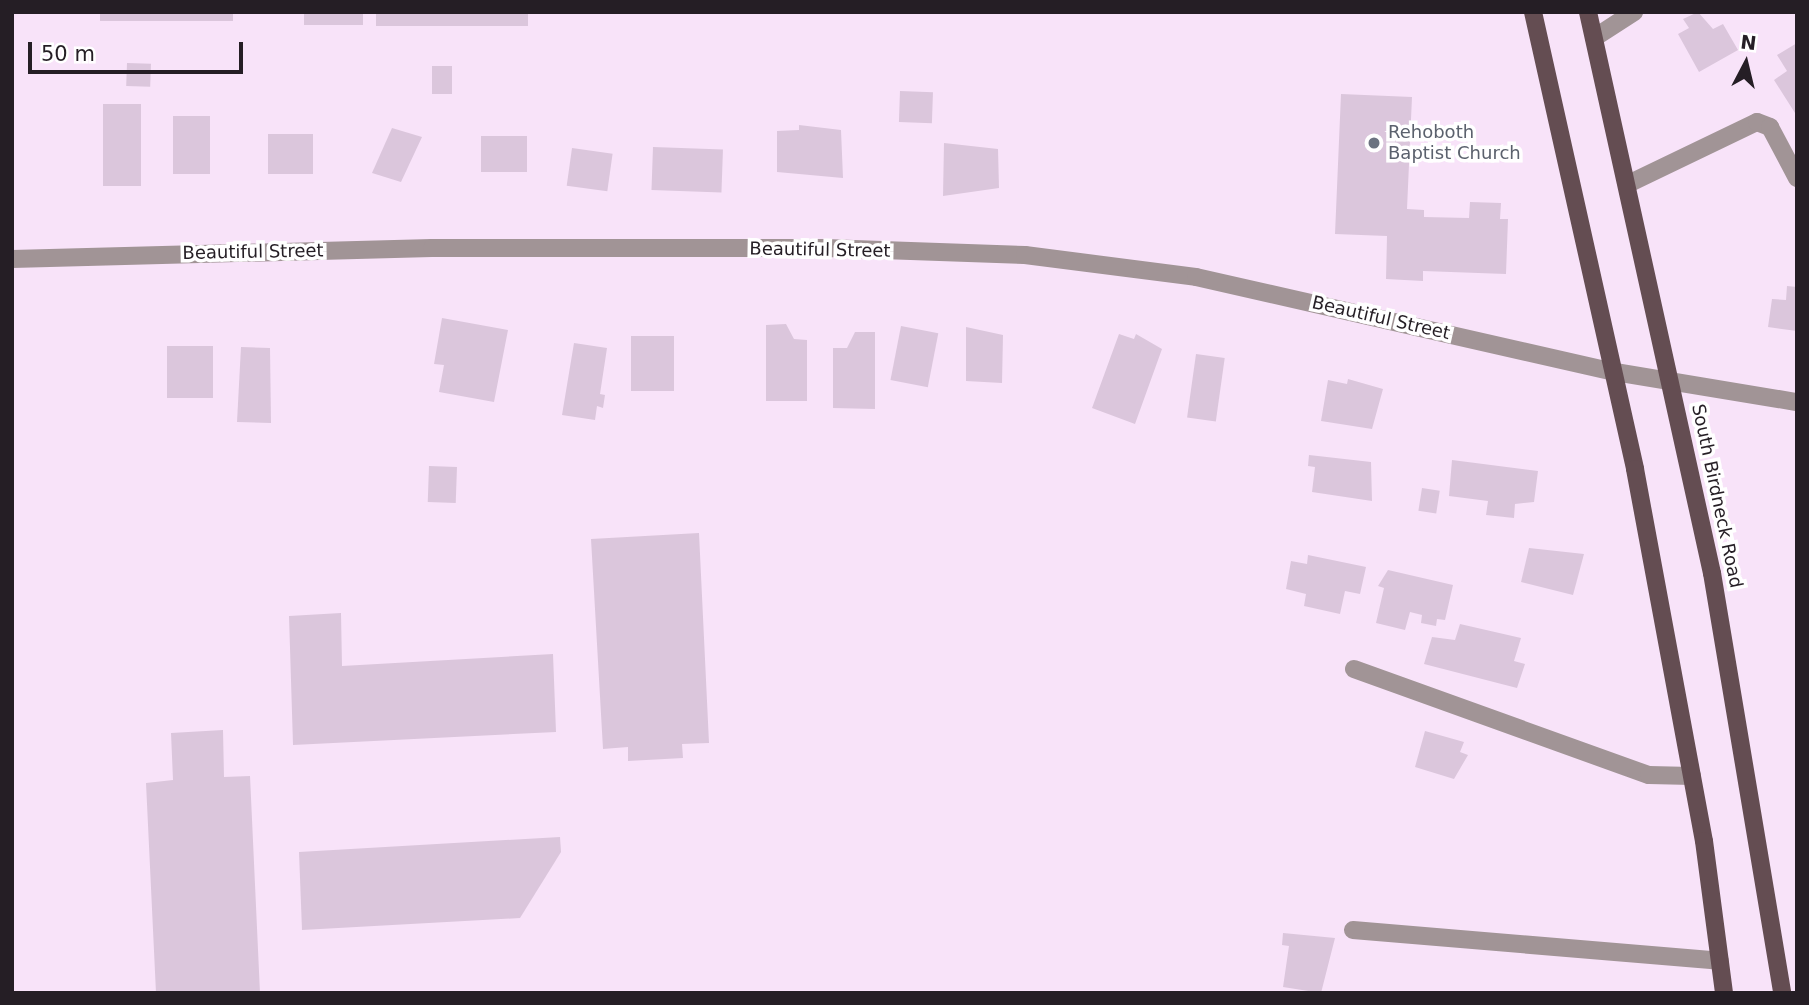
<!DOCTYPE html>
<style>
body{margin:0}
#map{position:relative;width:1809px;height:1005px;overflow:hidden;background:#f8e3f9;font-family:"DejaVu Sans",sans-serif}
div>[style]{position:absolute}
.building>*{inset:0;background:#dbc6dc;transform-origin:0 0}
.minor>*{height:18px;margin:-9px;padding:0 9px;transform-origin:9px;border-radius:9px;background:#a19496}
.major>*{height:18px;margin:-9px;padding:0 9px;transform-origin:9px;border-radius:9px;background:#644d52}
.dots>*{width:19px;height:19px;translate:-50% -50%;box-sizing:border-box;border:4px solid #fff;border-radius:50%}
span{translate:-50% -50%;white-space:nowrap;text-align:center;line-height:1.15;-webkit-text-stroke:7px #fff;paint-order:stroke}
.worship-label{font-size:18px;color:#5b616d}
.left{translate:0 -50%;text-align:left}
.street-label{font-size:18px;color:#251e25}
.frame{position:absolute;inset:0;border:14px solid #251e25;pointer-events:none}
.north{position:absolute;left:1711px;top:28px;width:70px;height:70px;-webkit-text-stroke:5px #fff;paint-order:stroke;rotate:7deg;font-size:19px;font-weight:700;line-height:28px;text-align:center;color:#251e25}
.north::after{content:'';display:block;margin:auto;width:24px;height:32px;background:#251e25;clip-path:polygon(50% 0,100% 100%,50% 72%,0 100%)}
.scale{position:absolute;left:28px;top:42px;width:215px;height:32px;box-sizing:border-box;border:4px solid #251e25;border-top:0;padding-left:9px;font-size:21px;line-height:24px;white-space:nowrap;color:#251e25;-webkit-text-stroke:5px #fff;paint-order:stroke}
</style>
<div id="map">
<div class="building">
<i style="left:100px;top:12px;width:133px;height:9px"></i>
<i style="left:304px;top:12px;width:59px;height:13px"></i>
<i style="left:376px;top:12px;width:152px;height:14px"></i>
<i style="clip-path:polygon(1698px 12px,1713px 29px,1723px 24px,1738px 50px,1699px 72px,1678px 34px,1689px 28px,1683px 19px)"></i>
<i style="clip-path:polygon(1797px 43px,1797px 112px,1795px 113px,1774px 80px,1787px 71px,1777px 55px)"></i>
<i style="left:127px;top:63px;width:24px;height:23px;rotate:2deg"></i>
<i style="left:432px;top:66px;width:20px;height:28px"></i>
<i style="left:900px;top:91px;width:33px;height:31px;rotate:2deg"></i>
<i style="clip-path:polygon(1341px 94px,1412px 97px,1407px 209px,1424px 210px,1424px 217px,1469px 218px,1470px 202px,1501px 203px,1500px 219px,1508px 219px,1506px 274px,1423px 271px,1423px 281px,1386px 279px,1387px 236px,1335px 234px)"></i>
<i style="left:103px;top:104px;width:38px;height:82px"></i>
<i style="left:173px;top:116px;width:37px;height:58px"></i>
<i style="clip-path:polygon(799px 125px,841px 130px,843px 178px,777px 172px,777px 131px,799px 130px)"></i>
<i style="clip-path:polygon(392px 128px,422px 137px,401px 182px,372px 173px)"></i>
<i style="left:268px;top:134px;width:45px;height:40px"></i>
<i style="left:481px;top:136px;width:46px;height:36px"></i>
<i style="clip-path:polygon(944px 143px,998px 149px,999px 188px,943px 196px)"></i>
<i style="left:653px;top:147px;width:70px;height:43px;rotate:2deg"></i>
<i style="left:572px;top:148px;width:41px;height:38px;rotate:8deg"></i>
<i style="clip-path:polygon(1787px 286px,1797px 287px,1797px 331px,1768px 327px,1772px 299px,1786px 300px)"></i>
<i style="clip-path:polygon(442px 318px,508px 330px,494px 402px,439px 392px,444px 365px,434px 364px)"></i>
<i style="clip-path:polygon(786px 324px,794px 339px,807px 340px,807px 401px,766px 401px,766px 325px)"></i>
<i style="left:901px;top:326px;width:38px;height:55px;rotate:11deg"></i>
<i style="clip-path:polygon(966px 327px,1003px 335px,1002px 383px,966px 381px)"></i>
<i style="clip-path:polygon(855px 332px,875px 332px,875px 409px,833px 408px,833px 348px,847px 348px)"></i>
<i style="clip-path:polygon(1119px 334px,1134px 339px,1136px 334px,1162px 349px,1135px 424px,1092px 408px)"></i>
<i style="left:631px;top:336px;width:43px;height:55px"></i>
<i style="clip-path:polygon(574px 343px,607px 348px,600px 394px,605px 395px,603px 408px,597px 406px,595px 420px,562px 415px)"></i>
<i style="left:167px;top:346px;width:46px;height:52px"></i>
<i style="clip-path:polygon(241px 347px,270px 348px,271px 423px,237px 422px)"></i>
<i style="left:1196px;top:354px;width:29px;height:64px;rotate:8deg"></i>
<i style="clip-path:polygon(1348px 379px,1383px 389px,1372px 429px,1321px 421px,1328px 380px,1347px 384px)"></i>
<i style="clip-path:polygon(1309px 455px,1371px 462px,1372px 501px,1312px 492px,1315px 467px,1308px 466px)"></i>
<i style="clip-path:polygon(1452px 460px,1538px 471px,1534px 502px,1515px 504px,1514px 518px,1486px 515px,1488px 501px,1449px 496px)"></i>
<i style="left:429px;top:466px;width:28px;height:36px;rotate:2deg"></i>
<i style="left:1422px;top:488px;width:18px;height:23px;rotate:9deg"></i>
<i style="clip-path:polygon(699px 533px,709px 743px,682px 744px,683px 758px,628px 761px,628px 747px,603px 749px,591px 539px)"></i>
<i style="clip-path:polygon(1529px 548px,1584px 554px,1573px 595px,1521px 582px)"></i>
<i style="clip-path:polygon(1308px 555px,1366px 567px,1360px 594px,1345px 591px,1340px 614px,1304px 606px,1306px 594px,1286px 589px,1291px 561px,1307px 564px)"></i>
<i style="clip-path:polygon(1388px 570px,1453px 585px,1445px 620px,1437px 619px,1436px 626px,1421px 623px,1422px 615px,1410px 612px,1405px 630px,1376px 623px,1384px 588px,1378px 586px)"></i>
<i style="clip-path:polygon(341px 613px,342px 666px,553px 654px,556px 732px,293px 745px,289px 616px)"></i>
<i style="clip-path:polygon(1460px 624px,1521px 638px,1514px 661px,1525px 664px,1517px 688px,1424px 664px,1432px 637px,1455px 640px)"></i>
<i style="clip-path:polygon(223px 730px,224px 777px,250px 776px,260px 993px,156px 993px,146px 783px,173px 780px,171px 733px)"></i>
<i style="clip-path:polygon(1425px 731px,1464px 742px,1460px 752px,1468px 755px,1454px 779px,1415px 767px)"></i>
<i style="clip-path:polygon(560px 837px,561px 852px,520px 918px,302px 930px,299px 852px)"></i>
<i style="clip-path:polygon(1283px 933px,1335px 938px,1321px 993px,1283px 987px,1289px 946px,1282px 945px)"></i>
</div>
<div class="minor">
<i style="left:1594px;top:38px;width:48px;rotate:-33deg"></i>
<i style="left:1628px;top:184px;width:143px;rotate:-25.7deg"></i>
<i style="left:1757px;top:122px;width:14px;rotate:21deg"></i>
<i style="left:1770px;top:127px;width:58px;rotate:62.1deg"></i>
<i style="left:12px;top:259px;width:420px;rotate:-1.5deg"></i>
<i style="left:432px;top:248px;width:393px"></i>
<i style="left:825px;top:248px;width:200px;rotate:2deg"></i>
<i style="left:1025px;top:255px;width:172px;rotate:7.3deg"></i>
<i style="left:1196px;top:277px;width:430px;rotate:12.8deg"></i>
<i style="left:1615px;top:372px;width:184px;rotate:9.4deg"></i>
<i style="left:1354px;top:669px;width:313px;rotate:19.8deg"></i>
<i style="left:1649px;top:775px;width:43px;rotate:1.3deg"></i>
<i style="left:1353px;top:930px;width:368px;rotate:4.8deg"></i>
</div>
<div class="major">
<i style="left:1533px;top:12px;width:468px;rotate:77.4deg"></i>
<i style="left:1635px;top:469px;width:378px;rotate:79.5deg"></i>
<i style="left:1704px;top:841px;width:153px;rotate:82.5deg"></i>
<i style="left:1588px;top:12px;width:575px;rotate:77.54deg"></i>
<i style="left:1712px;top:573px;width:426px;rotate:80.5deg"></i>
</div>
<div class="dots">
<i style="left:1374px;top:143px;background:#6b7280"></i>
</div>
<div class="worship-label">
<span class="left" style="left:1388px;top:143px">Rehoboth<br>Baptist Church</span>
</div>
<div class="street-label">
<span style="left:820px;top:250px;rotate:1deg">Beautiful Street</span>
<span style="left:253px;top:252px;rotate:-1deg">Beautiful Street</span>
<span style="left:1381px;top:318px;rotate:13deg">Beautiful Street</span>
<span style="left:1717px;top:496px;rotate:78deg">South Birdneck Road</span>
</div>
<div class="frame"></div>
<div class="north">N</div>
<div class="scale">50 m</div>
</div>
